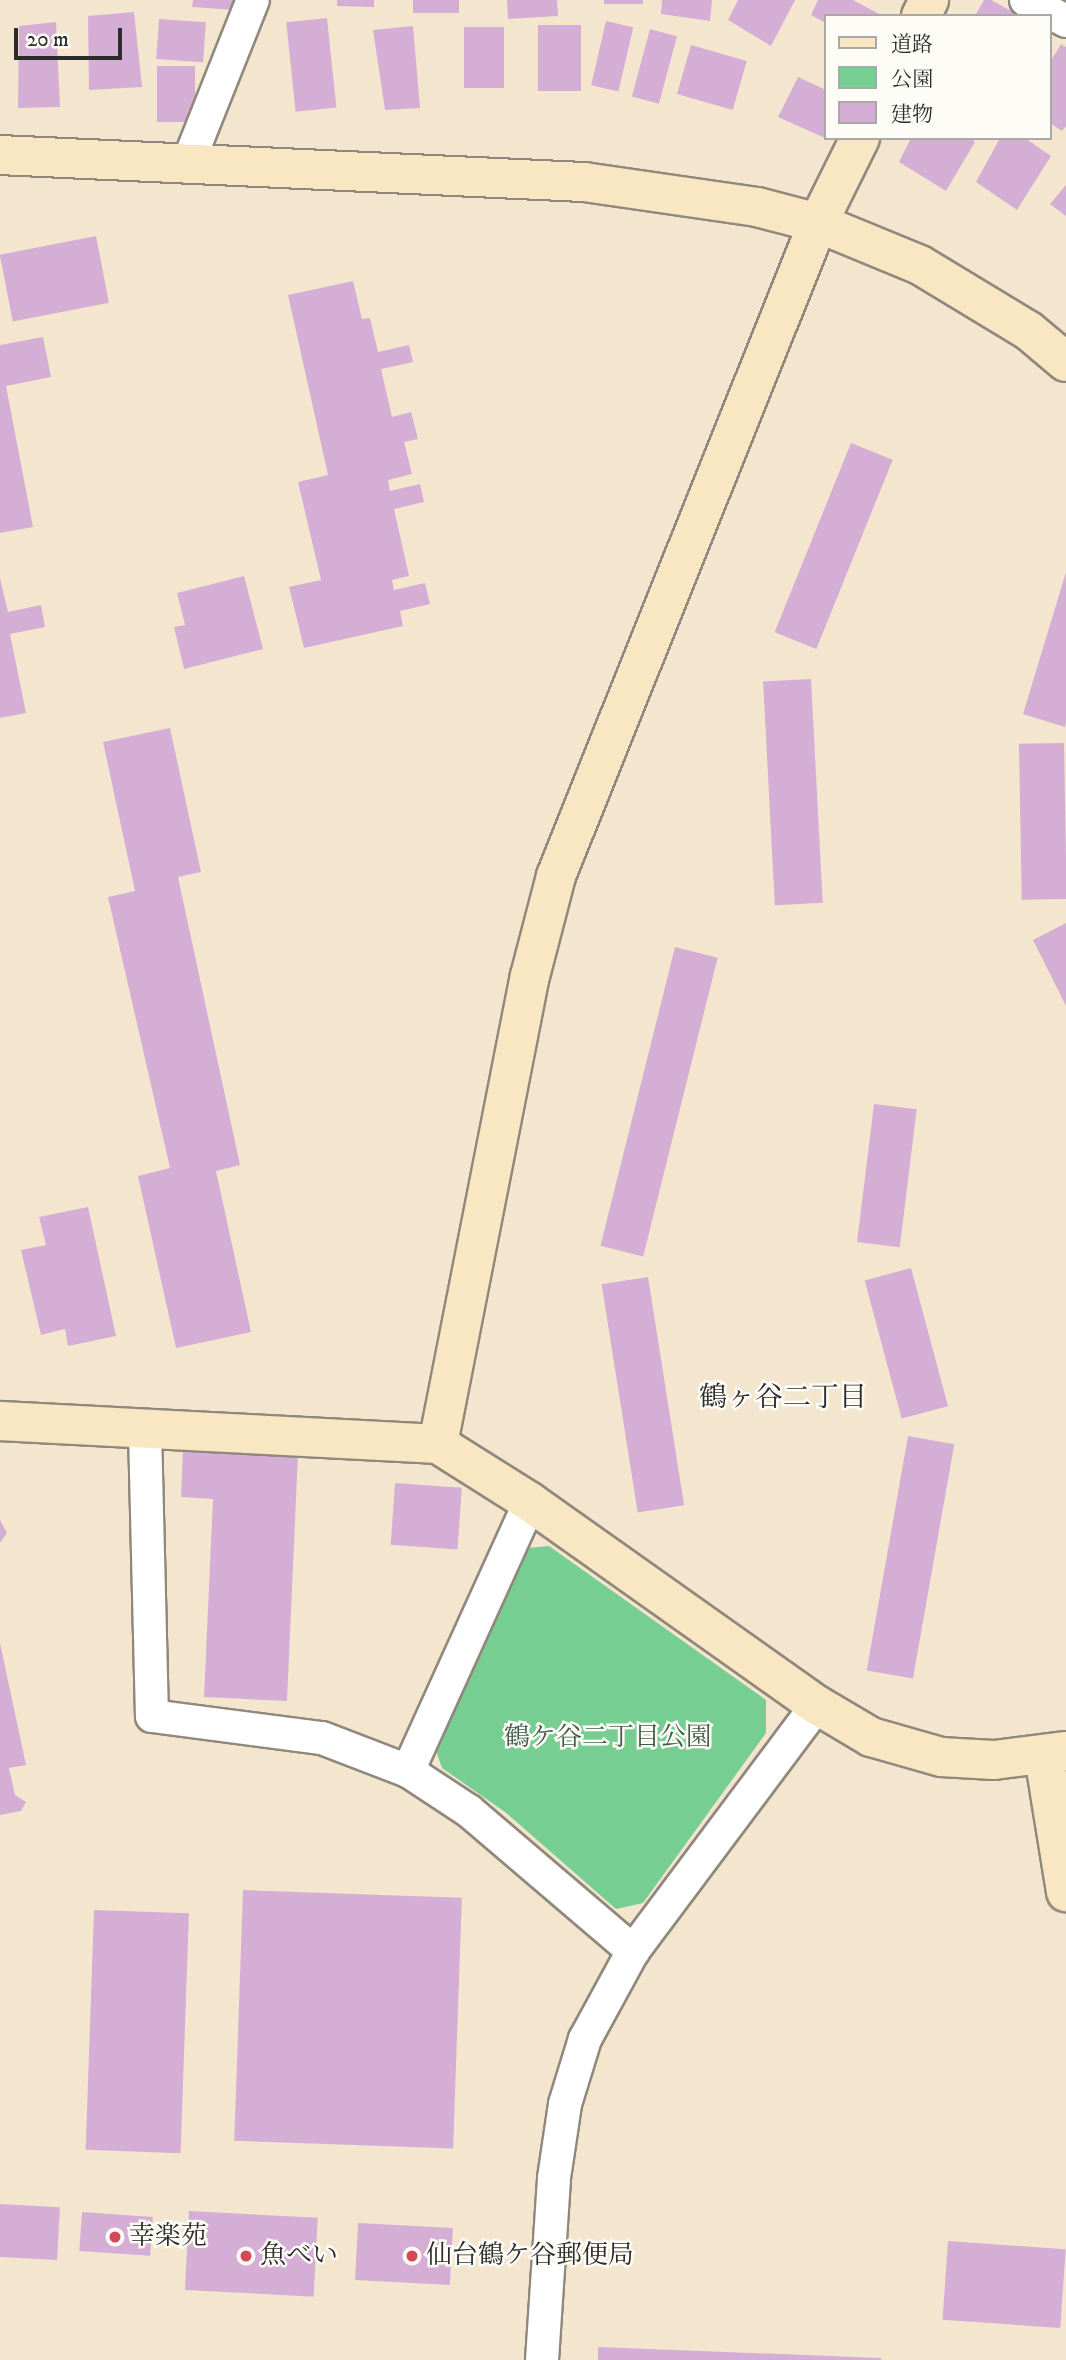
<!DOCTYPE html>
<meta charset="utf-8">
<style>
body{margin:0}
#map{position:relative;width:1066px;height:2360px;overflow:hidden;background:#f4e6ce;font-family:"IM FELL DW Pica","Noto Serif JP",serif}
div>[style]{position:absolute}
.green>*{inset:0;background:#77ce93}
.building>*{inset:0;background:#d5aed5;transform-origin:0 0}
.roads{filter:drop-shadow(2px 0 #90887c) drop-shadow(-2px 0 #90887c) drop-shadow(0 2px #90887c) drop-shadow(0 -2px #90887c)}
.street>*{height:32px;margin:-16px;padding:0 16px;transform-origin:16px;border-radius:16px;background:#fff}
.secondary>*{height:38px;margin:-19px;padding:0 19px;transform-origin:19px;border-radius:19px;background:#f9e7c3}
.dots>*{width:19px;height:19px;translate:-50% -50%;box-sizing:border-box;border:4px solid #fdfcf7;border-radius:50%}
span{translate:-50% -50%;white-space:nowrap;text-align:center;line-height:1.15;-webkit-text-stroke:5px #fdfcf7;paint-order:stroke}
.park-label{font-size:26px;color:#425c4a}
.poi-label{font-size:26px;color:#2b2b2b}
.left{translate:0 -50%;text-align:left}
.neighbourhood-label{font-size:28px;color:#2b2b2b}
.legend{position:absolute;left:824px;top:14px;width:228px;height:126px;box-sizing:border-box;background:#fdfcf7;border:2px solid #a9a8a5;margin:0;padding:9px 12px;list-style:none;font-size:21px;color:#2b2b2b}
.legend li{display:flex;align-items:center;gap:14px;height:35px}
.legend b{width:35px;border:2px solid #a9a8a5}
.scale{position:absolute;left:14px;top:28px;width:108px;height:32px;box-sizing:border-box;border:4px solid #2b2b2b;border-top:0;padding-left:9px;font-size:21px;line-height:24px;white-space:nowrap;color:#2b2b2b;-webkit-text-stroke:5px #fdfcf7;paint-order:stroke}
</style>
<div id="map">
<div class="green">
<i style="clip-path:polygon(549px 1546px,766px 1700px,766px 1733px,643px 1903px,616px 1909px,505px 1812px,442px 1768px,434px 1745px,527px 1548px)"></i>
</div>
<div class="building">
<i style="clip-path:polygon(193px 0,235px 0,233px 10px,192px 7px)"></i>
<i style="clip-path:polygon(337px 0,374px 0,374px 7px,337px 6px)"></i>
<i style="left:413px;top:0;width:46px;height:13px"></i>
<i style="clip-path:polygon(507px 0,557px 0,558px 16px,508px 19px)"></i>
<i style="left:604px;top:0;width:39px;height:4px"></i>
<i style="clip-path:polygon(662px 0,712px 0,710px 21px,661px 14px)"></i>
<i style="clip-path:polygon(738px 0,795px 0,771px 46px,728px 20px)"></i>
<i style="clip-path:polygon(818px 0,853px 0,883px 16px,826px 16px,826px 23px,811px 15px)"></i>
<i style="clip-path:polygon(984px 0,991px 0,1021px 16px,975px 16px)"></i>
<i style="clip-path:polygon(134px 12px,142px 87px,89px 90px,88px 16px)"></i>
<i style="left:327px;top:18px;width:90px;height:41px;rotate:84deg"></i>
<i style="left:159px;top:19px;width:47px;height:40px;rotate:4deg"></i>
<i style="left:606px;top:21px;width:28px;height:66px;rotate:13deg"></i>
<i style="clip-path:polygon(56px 22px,60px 107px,18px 108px,19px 26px)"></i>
<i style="left:581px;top:25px;width:66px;height:43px;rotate:90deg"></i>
<i style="clip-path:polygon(413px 26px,420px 108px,385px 110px,373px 30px)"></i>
<i style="left:504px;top:27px;width:61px;height:40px;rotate:90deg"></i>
<i style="left:650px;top:29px;width:28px;height:70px;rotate:15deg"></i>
<i style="clip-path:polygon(1061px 44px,1066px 47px,1066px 126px,1062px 131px,1050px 123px,1050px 62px)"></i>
<i style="left:691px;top:45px;width:58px;height:51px;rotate:16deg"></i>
<i style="left:157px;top:66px;width:38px;height:56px"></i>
<i style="clip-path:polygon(798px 77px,826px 90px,825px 138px,778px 117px)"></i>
<i style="clip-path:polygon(911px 138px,970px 138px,975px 142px,946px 191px,899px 162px)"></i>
<i style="clip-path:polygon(1000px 138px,1025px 138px,1051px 156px,1017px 210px,976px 182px)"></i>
<i style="clip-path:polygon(1066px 185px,1066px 216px,1050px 204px)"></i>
<i style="left:96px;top:236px;width:68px;height:98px;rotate:79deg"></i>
<i style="clip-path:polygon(353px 281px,362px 319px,370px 318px,378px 352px,409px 345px,413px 362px,381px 369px,392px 417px,411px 412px,418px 439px,404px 442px,412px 474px,388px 480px,390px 491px,420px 484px,424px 502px,394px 509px,409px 576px,392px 580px,394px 590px,425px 583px,430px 604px,400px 611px,403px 626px,304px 648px,289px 587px,321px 580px,298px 482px,328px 475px,288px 295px)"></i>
<i style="clip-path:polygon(43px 337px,51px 377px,6px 386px,33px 527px,0 533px,0 345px)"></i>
<i style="left:851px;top:443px;width:45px;height:204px;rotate:22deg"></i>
<i style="clip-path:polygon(1066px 572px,1066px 722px,1065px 727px,1023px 714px)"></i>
<i style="clip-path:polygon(244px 576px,263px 649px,184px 669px,174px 627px,185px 625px,177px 593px)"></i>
<i style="clip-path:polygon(0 578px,8px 612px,41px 605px,45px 627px,10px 634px,26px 713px,0 718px)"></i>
<i style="left:811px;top:679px;width:224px;height:48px;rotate:87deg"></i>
<i style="clip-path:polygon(170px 728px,201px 872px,178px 877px,240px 1165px,216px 1171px,251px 1332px,176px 1348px,138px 1176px,170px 1168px,108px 897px,135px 891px,103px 742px)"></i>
<i style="left:1064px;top:743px;width:156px;height:45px;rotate:89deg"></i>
<i style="clip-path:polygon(1066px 923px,1066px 1006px,1033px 940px)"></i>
<i style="left:675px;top:947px;width:44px;height:308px;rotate:14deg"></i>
<i style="left:874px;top:1104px;width:43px;height:139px;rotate:7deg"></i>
<i style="clip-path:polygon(88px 1207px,116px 1336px,68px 1346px,65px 1329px,41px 1335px,21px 1250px,46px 1245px,39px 1217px)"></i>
<i style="left:911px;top:1268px;width:143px;height:48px;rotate:75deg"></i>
<i style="left:648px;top:1277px;width:231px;height:47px;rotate:81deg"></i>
<i style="left:908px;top:1436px;width:47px;height:238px;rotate:10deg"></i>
<i style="clip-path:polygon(183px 1449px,298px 1454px,287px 1701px,204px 1697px,213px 1499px,181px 1497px)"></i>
<i style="left:395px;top:1483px;width:67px;height:62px;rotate:4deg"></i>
<i style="clip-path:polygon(0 1520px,7px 1533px,0 1543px)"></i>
<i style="clip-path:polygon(0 1643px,26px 1765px,9px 1768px,15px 1795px,26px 1802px,21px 1811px,0 1815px)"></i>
<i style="left:243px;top:1890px;width:219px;height:251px;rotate:2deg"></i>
<i style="left:94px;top:1910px;width:95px;height:240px;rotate:2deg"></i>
<i style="left:0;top:2204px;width:60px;height:53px;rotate:3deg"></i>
<i style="left:189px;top:2211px;width:129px;height:79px;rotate:3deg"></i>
<i style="left:82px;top:2212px;width:71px;height:39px;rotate:4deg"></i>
<i style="left:358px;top:2223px;width:95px;height:57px;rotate:3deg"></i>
<i style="left:948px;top:2241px;width:118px;height:79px;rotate:4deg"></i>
<i style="clip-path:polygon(598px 2347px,881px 2358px,881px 2360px,598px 2360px)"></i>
</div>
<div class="roads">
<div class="street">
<i style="left:1026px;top:0;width:45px;rotate:27.7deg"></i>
<i style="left:188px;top:163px;width:175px;rotate:-68.3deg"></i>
<i style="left:145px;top:1431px;width:285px;rotate:88.6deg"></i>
<i style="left:152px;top:1716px;width:171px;rotate:7.4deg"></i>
<i style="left:322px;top:1738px;width:92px;rotate:21deg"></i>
<i style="left:408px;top:1771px;width:73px;rotate:33.3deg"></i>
<i style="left:469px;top:1811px;width:216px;rotate:40.5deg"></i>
<i style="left:408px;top:1771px;width:295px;rotate:-65.6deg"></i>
<i style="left:542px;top:2360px;width:182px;rotate:-86.2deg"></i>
<i style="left:554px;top:2178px;width:75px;rotate:-81.5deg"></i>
<i style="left:565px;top:2104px;width:68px;rotate:-72.9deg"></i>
<i style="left:585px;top:2039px;width:100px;rotate:-61.4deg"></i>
<i style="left:633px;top:1951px;width:307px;rotate:-53.2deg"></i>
</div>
<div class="secondary">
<i style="left:921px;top:16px;width:18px;rotate:-63deg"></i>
<i style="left:0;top:155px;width:585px;rotate:2.65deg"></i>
<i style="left:584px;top:182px;width:175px;rotate:8.2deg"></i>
<i style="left:757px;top:207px;width:63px;rotate:14.7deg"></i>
<i style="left:818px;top:223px;width:110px;rotate:22.4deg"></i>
<i style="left:920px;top:265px;width:127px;rotate:31.2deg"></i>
<i style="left:1029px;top:331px;width:48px;rotate:40deg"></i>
<i style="left:0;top:1421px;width:439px;rotate:3deg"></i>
<i style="left:438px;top:1444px;width:109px;rotate:32.2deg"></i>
<i style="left:530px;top:1502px;width:352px;rotate:35.3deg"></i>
<i style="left:817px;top:1705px;width:63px;rotate:30.7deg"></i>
<i style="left:871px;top:1737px;width:73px;rotate:15.9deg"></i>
<i style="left:941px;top:1757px;width:53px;rotate:3.2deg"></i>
<i style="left:994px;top:1760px;width:73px;rotate:-7.1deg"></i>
<i style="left:438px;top:1444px;width:477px;rotate:-78.9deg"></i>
<i style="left:530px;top:976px;width:103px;rotate:-75.4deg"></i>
<i style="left:556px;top:876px;width:704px;rotate:-68.14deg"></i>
<i style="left:818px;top:223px;width:95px;rotate:-63.7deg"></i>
<i style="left:1044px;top:1756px;width:138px;rotate:80.8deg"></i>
</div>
</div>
<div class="dots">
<i style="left:115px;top:2237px;background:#d1495b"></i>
<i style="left:246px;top:2256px;background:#d1495b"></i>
<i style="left:412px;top:2256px;background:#d1495b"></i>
</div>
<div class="park-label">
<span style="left:608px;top:1738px">鶴ケ谷二丁目公園</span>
</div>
<div class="poi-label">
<span class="left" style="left:129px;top:2237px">幸楽苑</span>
<span class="left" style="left:260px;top:2256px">魚べい</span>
<span class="left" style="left:426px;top:2256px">仙台鶴ケ谷郵便局</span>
</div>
<div class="neighbourhood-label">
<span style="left:783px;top:1398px">鶴ヶ谷二丁目</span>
</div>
<ul class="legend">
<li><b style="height:9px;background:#f9e7c3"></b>道路</li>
<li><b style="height:19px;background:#77ce93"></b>公園</li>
<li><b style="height:19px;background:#d5aed5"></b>建物</li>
</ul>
<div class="scale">20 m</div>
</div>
